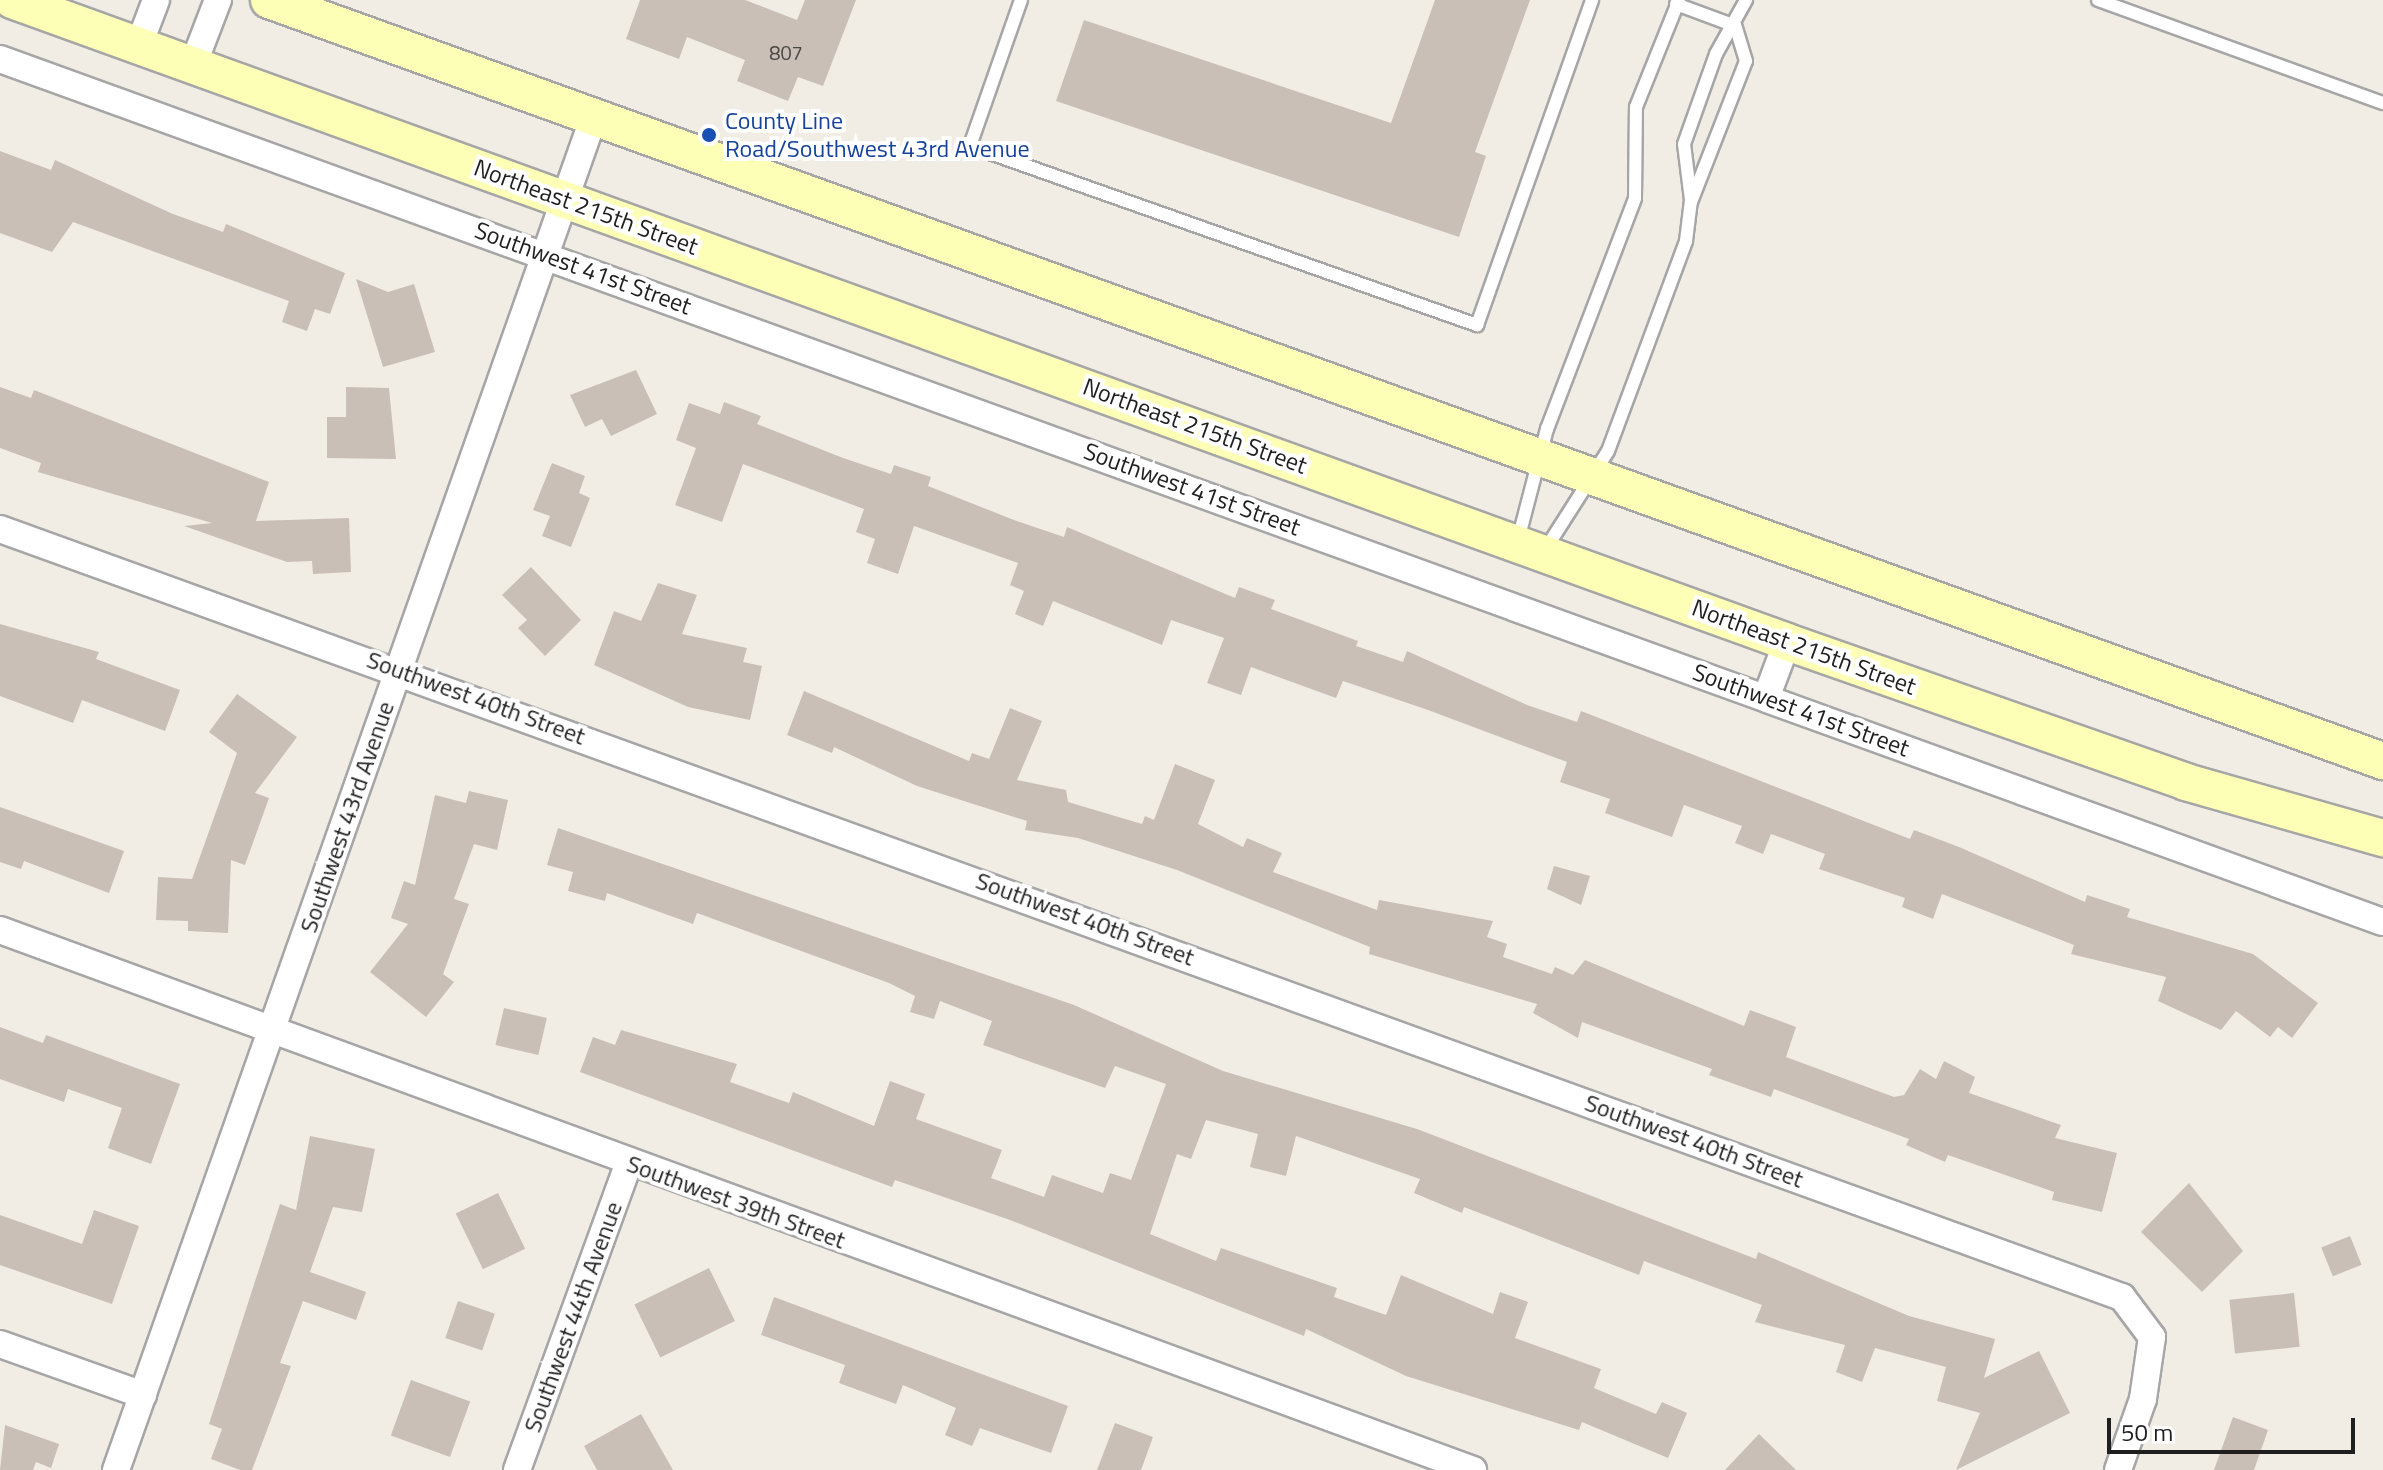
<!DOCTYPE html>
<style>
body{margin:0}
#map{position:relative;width:2383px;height:1470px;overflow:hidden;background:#f1ede5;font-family:"Titillium Web",sans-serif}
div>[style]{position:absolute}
.building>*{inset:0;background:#c9bfb7;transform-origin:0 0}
.roads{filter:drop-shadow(2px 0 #a6a6a6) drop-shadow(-2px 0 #a6a6a6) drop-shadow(0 2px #a6a6a6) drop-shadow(0 -2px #a6a6a6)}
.lane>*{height:12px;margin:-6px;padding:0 6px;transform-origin:6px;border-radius:6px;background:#fff}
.street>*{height:26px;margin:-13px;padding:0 13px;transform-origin:13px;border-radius:13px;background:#fff}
.secondary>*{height:36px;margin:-18px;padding:0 18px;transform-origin:18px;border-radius:18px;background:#fcffb5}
.dots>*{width:22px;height:22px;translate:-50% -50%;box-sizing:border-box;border:4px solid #fff;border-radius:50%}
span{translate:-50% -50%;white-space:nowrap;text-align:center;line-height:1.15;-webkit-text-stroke:8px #fff;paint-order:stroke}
.number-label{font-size:20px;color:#4a4745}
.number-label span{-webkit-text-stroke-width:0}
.transit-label{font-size:24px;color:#164399}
.left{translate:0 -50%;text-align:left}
.street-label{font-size:24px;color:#1f1f1f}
.scale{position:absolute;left:2107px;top:1418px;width:248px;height:36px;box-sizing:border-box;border:4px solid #1f1f1f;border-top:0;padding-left:10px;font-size:24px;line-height:28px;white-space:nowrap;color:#1f1f1f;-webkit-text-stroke:6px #fff;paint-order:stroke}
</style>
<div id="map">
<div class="building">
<i style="clip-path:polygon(640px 0,745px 0,797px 20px,805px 0,856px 0,823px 86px,798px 77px,788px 101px,737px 81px,745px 60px,687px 37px,679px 59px,626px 39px)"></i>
<i style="clip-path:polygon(1435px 0,1530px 0,1475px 152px,1486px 156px,1459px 237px,1056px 101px,1084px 20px,1391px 123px)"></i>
<i style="clip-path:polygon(0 151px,51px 170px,55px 160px,173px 214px,223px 232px,226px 224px,345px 273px,330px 314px,315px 309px,307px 331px,282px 322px,289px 301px,73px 222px,52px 252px,0 233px)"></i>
<i style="clip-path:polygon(356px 279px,388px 292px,414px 284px,435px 352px,383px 367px)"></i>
<i style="clip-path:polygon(636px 370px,657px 414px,611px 436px,602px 419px,585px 427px,570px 395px)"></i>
<i style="clip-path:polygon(0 387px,31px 398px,34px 390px,269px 482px,256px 521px,349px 518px,351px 572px,313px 574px,312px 561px,287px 562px,184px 526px,212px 523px,38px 472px,41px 463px,0 448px)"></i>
<i style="clip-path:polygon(346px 387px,389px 388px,396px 459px,327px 458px,327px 417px,346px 417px)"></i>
<i style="clip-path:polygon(724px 402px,761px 416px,757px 424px,843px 458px,891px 474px,894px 465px,931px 477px,928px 486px,1014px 520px,1064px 537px,1067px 527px,1235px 598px,1239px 587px,1275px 600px,1271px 609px,1358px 641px,1356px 646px,1403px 662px,1407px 651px,1527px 705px,1577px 722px,1581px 711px,1910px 839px,1914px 830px,1959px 847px,2085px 902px,2087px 895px,2130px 909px,2127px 917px,2253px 954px,2318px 1003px,2292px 1038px,2278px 1027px,2270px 1037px,2236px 1011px,2221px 1030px,2158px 1001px,2166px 977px,2071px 954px,2074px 945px,1942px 894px,1933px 919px,1902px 907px,1905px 898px,1819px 869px,1825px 854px,1771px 834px,1763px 854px,1735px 843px,1742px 826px,1684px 805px,1672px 837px,1605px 813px,1610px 799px,1560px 782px,1567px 762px,1428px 710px,1343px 681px,1336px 698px,1251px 667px,1241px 695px,1207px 683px,1224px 638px,1171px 620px,1162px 645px,1053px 601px,1043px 626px,1015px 614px,1024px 591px,1010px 585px,1018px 563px,914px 526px,898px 574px,867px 563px,875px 539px,856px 532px,864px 509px,743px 464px,722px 522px,675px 505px,696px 448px,676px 440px,689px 403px,720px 414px)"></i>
<i style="clip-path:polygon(552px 463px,585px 476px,579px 493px,590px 498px,571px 547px,542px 536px,550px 516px,533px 510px)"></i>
<i style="clip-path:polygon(531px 567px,581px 620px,545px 656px,518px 628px,527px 620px,502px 595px)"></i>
<i style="clip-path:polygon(658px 583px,697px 595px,682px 634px,747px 648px,743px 662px,762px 666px,750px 720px,688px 707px,594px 665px,614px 611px,641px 621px)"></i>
<i style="clip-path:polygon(0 624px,99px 652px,96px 659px,180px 690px,165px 731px,82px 700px,73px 723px,0 696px)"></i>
<i style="clip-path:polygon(804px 691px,969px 761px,972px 753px,989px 759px,1010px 708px,1042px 721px,1017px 780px,1066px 790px,1068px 802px,1142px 824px,1145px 816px,1154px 820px,1175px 764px,1215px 780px,1198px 824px,1243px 847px,1247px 838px,1282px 853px,1273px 872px,1377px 910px,1379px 900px,1493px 921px,1487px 937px,1507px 944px,1503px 957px,1552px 974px,1555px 967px,1573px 975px,1585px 960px,1744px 1026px,1750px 1010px,1796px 1027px,1786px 1057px,1894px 1097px,1904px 1095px,1920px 1069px,1936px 1079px,1944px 1061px,1975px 1077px,1969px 1093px,2061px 1125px,2055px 1138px,2117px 1153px,2102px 1212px,2052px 1200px,2054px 1192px,1948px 1155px,1945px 1162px,1906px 1145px,1909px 1139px,1774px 1089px,1771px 1097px,1709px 1075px,1712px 1069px,1582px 1022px,1578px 1038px,1533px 1013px,1537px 1004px,1369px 954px,1370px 947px,1177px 870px,1078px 838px,1025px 830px,1027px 821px,917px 786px,834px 747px,832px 753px,787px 735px)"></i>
<i style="clip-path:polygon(237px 694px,297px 737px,255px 793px,269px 798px,245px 865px,231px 860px,228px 933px,188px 931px,188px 921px,156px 920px,158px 877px,192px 879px,237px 753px,209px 732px)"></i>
<i style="clip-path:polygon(469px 791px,508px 800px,497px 850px,474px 844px,454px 899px,469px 904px,443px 974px,454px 982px,426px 1017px,370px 972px,408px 924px,391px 918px,404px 881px,415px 885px,435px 795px,466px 803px)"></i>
<i style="clip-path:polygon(0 807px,124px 851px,109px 893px,24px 861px,21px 869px,0 862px)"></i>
<i style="clip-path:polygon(558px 828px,1074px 1005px,1223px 1071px,1417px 1129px,1756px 1259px,1758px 1252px,1909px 1316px,1995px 1339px,1984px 1378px,2039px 1351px,2070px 1413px,1956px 1470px,1980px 1413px,1937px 1401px,1946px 1367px,1875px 1348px,1862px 1382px,1836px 1372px,1845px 1345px,1755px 1322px,1762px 1305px,1644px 1261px,1639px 1275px,1464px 1207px,1462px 1213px,1414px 1193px,1420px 1179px,1296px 1136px,1286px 1176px,1250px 1167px,1258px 1134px,1206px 1120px,1191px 1159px,1177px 1154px,1150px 1234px,1216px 1261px,1221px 1248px,1337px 1288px,1334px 1297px,1386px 1315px,1401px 1275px,1493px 1314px,1500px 1292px,1528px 1302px,1515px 1338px,1601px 1369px,1594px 1388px,1656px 1414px,1662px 1402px,1687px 1413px,1668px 1458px,1582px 1422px,1579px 1430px,1406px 1376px,1306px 1329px,1304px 1336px,1010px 1220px,895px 1180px,892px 1187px,580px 1072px,593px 1037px,615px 1045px,621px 1030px,737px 1064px,730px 1082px,789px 1103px,793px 1092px,874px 1126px,890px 1081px,925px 1094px,916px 1119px,1002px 1150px,991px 1178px,1044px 1197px,1052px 1175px,1103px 1193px,1110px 1173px,1131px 1180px,1166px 1084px,1115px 1066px,1105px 1088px,983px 1045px,992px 1021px,940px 1001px,934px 1019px,910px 1012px,915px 996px,889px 983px,697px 913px,693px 924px,607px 893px,605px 901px,568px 891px,573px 872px,547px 865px)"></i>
<i style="clip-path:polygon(1554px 866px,1590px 876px,1581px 905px,1547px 889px)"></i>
<i style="left:504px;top:1008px;width:44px;height:38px;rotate:13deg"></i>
<i style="clip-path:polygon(0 1027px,43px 1043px,46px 1035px,180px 1084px,151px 1164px,108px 1148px,122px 1108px,68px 1089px,64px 1102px,0 1079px)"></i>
<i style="clip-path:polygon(310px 1136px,375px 1149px,362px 1212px,333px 1207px,310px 1272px,366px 1292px,356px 1320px,303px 1301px,280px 1363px,291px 1366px,252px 1470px,240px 1470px,211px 1459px,222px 1429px,209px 1424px,280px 1204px,296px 1210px)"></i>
<i style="clip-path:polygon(2189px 1183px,2243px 1251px,2202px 1292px,2141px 1232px)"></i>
<i style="left:498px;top:1193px;width:62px;height:47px;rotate:64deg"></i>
<i style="clip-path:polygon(94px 1210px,139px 1226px,112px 1304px,0 1265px,0 1215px,82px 1244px)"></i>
<i style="left:2350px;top:1236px;width:31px;height:31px;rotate:68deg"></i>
<i style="left:709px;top:1268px;width:59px;height:83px;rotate:64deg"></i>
<i style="left:2294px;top:1293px;width:54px;height:65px;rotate:84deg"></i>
<i style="clip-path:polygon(774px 1297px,1068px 1406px,1051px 1453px,980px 1428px,972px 1446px,945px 1435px,956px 1408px,903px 1385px,896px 1404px,839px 1383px,845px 1365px,761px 1335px)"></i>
<i style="left:458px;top:1301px;width:39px;height:39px;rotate:19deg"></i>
<i style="left:411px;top:1380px;width:63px;height:59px;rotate:20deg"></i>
<i style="clip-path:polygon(641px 1414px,673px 1470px,597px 1470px,584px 1446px)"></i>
<i style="clip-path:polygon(2233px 1417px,2268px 1430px,2254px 1470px,2214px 1470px)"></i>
<i style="clip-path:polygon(1115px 1423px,1153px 1437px,1141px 1470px,1097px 1470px)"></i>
<i style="clip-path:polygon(5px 1425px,59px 1444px,51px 1468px,36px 1462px,33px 1470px,0 1470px)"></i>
<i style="clip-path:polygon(1759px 1434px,1796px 1470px,1725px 1470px)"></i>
</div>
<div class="roads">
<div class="lane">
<i style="left:1021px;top:0;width:155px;rotate:109.3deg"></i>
<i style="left:970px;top:146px;width:538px;rotate:19.45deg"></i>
<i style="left:1477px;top:325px;width:345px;rotate:-70.5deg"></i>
<i style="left:2098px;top:0;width:303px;rotate:19.9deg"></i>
<i style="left:1676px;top:4px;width:63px;rotate:20.4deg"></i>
<i style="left:1691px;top:202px;width:151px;rotate:-68.7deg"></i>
<i style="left:1746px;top:61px;width:37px;rotate:-107deg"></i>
<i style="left:1518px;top:540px;width:115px;rotate:-75.4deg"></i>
<i style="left:1547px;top:429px;width:247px;rotate:-69.1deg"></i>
<i style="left:1635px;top:198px;width:91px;rotate:-89.4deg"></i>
<i style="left:1636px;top:107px;width:115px;rotate:-68.1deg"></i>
<i style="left:1545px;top:550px;width:117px;rotate:-57.5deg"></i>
<i style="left:1608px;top:451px;width:224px;rotate:-69.6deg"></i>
<i style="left:1686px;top:241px;width:41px;rotate:-83deg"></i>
<i style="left:1691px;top:200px;width:56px;rotate:-97.1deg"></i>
<i style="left:1684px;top:144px;width:96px;rotate:-70.4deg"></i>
<i style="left:1716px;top:54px;width:62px;rotate:-60.9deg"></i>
</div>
<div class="street">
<i style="left:139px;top:45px;width:48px;rotate:-69.3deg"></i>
<i style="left:0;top:59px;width:2534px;rotate:19.91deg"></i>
<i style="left:193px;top:65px;width:70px;rotate:-69deg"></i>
<i style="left:0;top:529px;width:2257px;rotate:19.9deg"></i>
<i style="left:2122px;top:1297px;width:50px;rotate:53.1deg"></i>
<i style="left:2152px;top:1337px;width:63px;rotate:98.3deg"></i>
<i style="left:2143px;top:1399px;width:75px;rotate:109.4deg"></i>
<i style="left:1766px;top:698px;width:60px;rotate:-69.4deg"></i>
<i style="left:0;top:930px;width:1569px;rotate:20.13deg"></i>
<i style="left:0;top:1344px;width:152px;rotate:19.6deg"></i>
<i style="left:116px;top:1470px;width:1433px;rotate:-70.55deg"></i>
<i style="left:517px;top:1470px;width:327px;rotate:-70deg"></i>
</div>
<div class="secondary">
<i style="left:12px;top:0;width:1888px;rotate:19.88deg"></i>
<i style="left:1787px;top:642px;width:423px;rotate:19.3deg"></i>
<i style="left:2186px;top:782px;width:205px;rotate:15.9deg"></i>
<i style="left:269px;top:0;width:2247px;rotate:19.8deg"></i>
</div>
</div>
<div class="dots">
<i style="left:709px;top:135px;background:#1a4fb4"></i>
</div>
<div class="number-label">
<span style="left:786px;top:52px">807</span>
</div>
<div class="transit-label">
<span class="left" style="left:725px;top:135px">County Line<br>Road/Southwest 43rd Avenue</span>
</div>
<div class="street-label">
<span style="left:586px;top:207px;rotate:20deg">Northeast 215th Street</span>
<span style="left:583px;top:268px;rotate:20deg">Southwest 41st Street</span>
<span style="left:1195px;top:426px;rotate:20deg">Northeast 215th Street</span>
<span style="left:1192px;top:489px;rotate:20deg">Southwest 41st Street</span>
<span style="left:1804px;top:647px;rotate:20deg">Northeast 215th Street</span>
<span style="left:476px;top:698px;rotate:20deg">Southwest 40th Street</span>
<span style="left:1801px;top:710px;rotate:20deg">Southwest 41st Street</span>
<span style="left:347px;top:817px;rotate:-71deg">Southwest 43rd Avenue</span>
<span style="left:1085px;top:919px;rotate:20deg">Southwest 40th Street</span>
<span style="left:1694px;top:1141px;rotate:20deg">Southwest 40th Street</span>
<span style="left:736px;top:1202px;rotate:20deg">Southwest 39th Street</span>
<span style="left:573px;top:1317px;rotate:-70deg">Southwest 44th Avenue</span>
</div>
<div class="scale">50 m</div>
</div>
